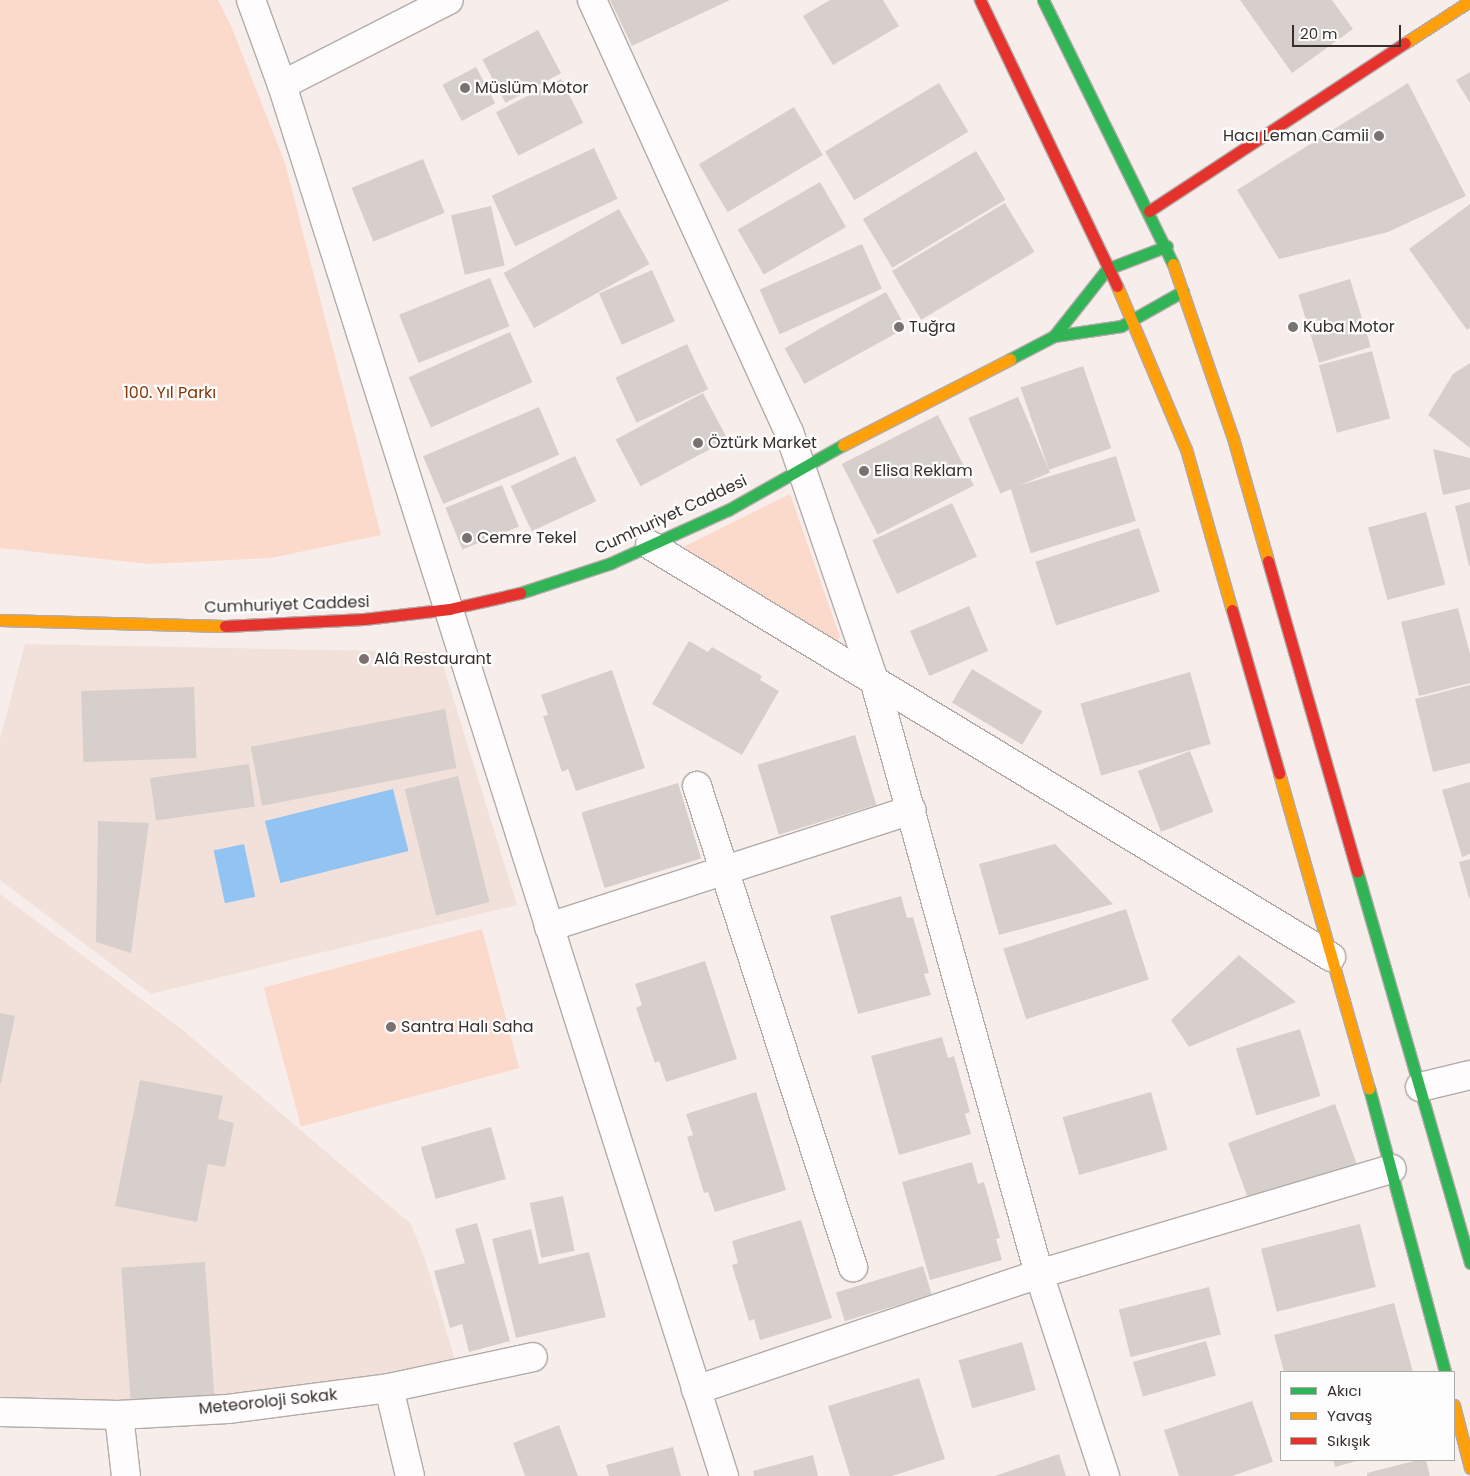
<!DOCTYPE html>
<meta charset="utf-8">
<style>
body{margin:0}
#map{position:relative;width:1470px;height:1476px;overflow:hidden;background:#f7eeeb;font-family:Poppins,sans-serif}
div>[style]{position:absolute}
.built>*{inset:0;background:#f2e1da}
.green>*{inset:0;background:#fbdacc;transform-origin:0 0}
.water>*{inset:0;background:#91c3f3;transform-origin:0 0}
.building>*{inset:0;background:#d6cfcc;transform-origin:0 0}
.roads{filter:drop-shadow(1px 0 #b2aba9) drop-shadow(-1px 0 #b2aba9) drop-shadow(0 1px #b2aba9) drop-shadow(0 -1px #b2aba9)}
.street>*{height:28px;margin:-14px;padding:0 14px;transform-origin:14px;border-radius:14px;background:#fefcfc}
.fast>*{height:11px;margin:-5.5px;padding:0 5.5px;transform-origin:5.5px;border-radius:5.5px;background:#30b455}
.slow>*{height:11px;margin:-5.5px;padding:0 5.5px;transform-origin:5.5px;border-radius:5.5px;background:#ff9f0a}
.jam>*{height:11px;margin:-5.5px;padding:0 5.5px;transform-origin:5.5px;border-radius:5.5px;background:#e5322d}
.dots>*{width:14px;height:14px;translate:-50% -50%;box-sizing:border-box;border:2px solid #fdfdfd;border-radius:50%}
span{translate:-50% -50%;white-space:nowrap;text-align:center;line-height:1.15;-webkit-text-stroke:4.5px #fdfdfd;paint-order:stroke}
.poi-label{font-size:16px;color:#36302d}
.left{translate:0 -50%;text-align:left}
.right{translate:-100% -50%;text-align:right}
.park-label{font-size:16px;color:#873303}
.street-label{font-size:16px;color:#36302d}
.legend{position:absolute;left:1280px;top:1371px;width:175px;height:90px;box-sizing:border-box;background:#fdfdfd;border:1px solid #adabaa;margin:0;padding:6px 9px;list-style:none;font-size:15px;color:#36302d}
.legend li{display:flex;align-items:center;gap:10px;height:25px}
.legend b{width:25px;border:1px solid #adabaa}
.scale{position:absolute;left:1292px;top:25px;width:109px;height:22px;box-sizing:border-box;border:2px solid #36302d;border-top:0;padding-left:6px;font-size:15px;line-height:18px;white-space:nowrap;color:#36302d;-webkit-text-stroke:4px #fdfdfd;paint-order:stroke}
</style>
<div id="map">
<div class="built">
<i style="clip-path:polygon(25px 644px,439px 652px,517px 905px,151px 994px,0 880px,0 739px)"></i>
<i style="clip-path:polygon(0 894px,184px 1031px,411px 1224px,425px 1259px,456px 1364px,226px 1405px,121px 1410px,0 1397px)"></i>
</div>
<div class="green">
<i style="clip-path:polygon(0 0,218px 0,232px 28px,285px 163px,381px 535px,271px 558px,149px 564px,0 548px)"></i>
<i style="clip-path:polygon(790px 494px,840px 637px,833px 646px,679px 549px)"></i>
<i style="left:482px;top:929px;width:144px;height:226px;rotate:75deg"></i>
</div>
<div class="water">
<i style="left:393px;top:789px;width:64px;height:132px;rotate:76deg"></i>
<i style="left:244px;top:844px;width:54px;height:31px;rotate:78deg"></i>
</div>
<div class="building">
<i style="clip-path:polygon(610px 0,730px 0,632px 46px)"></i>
<i style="clip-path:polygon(830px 0,883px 0,899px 26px,833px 65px,803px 16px)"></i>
<i style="clip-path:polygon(1240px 0,1332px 0,1353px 29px,1292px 73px)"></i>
<i style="left:538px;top:30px;width:49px;height:63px;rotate:62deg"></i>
<i style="left:476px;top:67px;width:41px;height:38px;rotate:62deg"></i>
<i style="clip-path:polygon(1470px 72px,1470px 103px,1456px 80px)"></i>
<i style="left:561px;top:79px;width:49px;height:73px;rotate:63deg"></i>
<i style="left:939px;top:83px;width:57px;height:133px;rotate:59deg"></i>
<i style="clip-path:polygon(1408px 83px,1466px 196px,1388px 232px,1279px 259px,1237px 190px)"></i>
<i style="left:794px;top:107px;width:56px;height:111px;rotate:59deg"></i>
<i style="left:594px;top:148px;width:56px;height:113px;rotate:65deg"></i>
<i style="left:976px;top:151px;width:57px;height:132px;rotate:59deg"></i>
<i style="left:423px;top:159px;width:58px;height:77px;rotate:68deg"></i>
<i style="left:820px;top:182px;width:52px;height:95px;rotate:60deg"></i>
<i style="left:1005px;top:203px;width:57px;height:132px;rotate:59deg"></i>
<i style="clip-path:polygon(1470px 204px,1470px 328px,1467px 330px,1409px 249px)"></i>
<i style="left:491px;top:206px;width:61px;height:41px;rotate:77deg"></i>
<i style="left:619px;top:209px;width:63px;height:132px;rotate:61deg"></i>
<i style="left:862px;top:244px;width:49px;height:112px;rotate:66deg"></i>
<i style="left:652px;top:270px;width:56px;height:58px;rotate:66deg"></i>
<i style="left:490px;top:278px;width:52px;height:98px;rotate:68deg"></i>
<i style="left:1350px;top:279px;width:71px;height:54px;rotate:73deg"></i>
<i style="left:886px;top:292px;width:41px;height:116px;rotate:61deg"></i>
<i style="left:510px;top:332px;width:55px;height:111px;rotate:66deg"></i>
<i style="left:687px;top:344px;width:50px;height:79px;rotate:65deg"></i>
<i style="left:1372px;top:351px;width:70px;height:55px;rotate:75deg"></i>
<i style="clip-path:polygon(1470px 363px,1470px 448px,1428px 415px,1453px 374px)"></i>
<i style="left:1083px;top:366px;width:87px;height:66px;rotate:71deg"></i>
<i style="left:703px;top:393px;width:53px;height:99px;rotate:62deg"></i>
<i style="left:1018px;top:397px;width:82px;height:54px;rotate:67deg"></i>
<i style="left:539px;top:407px;width:52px;height:126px;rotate:67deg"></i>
<i style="left:938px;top:415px;width:79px;height:108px;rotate:63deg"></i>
<i style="clip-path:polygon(1433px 449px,1470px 458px,1470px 489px,1443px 495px)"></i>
<i style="left:575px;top:456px;width:50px;height:71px;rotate:65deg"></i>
<i style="left:1116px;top:456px;width:68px;height:110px;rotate:73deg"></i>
<i style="left:502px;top:485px;width:45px;height:61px;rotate:68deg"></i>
<i style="clip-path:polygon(1470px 502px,1470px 566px,1469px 566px,1455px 506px)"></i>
<i style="left:952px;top:503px;width:59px;height:88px;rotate:65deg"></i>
<i style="left:1426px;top:512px;width:75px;height:60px;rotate:75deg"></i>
<i style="left:1139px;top:528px;width:67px;height:109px;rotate:72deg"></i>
<i style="left:969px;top:606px;width:49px;height:64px;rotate:67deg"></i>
<i style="clip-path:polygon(1458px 608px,1470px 654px,1470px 683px,1419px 696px,1401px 622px)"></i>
<i style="clip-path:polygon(689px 641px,708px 652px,712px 647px,762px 676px,760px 680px,779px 691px,742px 755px,652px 704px)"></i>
<i style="left:972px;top:669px;width:82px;height:39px;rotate:31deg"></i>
<i style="clip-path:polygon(612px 670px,645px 768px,576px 791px,568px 769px,562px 772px,543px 716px,548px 715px,541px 695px)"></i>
<i style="left:1190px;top:672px;width:75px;height:114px;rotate:74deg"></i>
<i style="clip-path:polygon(1470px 685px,1470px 763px,1433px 772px,1415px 699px)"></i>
<i style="left:194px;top:687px;width:71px;height:113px;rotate:88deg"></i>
<i style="left:445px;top:709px;width:60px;height:198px;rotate:79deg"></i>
<i style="left:855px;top:735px;width:73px;height:102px;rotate:73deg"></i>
<i style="left:1190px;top:751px;width:65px;height:56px;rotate:69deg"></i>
<i style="left:249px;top:764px;width:43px;height:100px;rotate:82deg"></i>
<i style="left:458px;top:776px;width:130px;height:55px;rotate:76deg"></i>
<i style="clip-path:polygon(1470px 782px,1470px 854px,1462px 857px,1442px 790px)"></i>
<i style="left:678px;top:783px;width:79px;height:101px;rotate:73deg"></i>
<i style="clip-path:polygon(98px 821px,149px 823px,131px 953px,96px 942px)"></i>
<i style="clip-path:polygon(1055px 844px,1113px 904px,999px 935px,979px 864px)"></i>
<i style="clip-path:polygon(1470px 859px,1470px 898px,1469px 898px,1459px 862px)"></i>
<i style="clip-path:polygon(901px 896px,907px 918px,913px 917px,929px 973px,924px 974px,931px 995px,858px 1014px,830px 916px)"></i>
<i style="left:1126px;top:909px;width:74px;height:129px;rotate:72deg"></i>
<i style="clip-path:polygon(1239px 955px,1296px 1002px,1189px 1047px,1171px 1020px)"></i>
<i style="clip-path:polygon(705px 961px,737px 1059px,666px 1082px,659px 1061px,655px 1063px,636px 1008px,642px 1005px,635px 984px)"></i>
<i style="clip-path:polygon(0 1013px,15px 1016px,1px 1083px,0 1083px)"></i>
<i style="left:1300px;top:1029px;width:70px;height:67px;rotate:73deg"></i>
<i style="clip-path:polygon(942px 1037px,948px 1058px,954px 1056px,970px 1112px,965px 1114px,971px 1134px,899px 1155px,871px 1056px)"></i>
<i style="clip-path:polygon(140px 1080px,223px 1096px,218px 1119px,234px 1123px,225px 1167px,208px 1164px,197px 1222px,115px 1206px)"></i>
<i style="clip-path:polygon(756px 1092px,786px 1190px,715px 1212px,708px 1192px,704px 1193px,687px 1137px,693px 1135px,686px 1114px)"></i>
<i style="left:1151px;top:1092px;width:60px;height:92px;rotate:74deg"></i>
<i style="left:1335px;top:1104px;width:67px;height:114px;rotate:70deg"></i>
<i style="left:491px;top:1127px;width:54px;height:73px;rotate:74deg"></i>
<i style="clip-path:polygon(972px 1162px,978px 1184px,984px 1182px,1000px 1238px,996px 1239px,1002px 1260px,930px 1280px,902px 1182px)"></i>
<i style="left:563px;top:1196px;width:56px;height:34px;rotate:78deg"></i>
<i style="clip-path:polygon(801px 1220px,832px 1318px,760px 1340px,754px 1319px,749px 1321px,732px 1265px,738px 1263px,732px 1241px)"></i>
<i style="clip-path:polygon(477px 1223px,510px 1341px,469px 1352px,462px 1324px,450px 1328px,434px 1271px,465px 1263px,455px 1229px)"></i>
<i style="left:1360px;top:1224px;width:65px;height:102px;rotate:76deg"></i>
<i style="clip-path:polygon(531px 1229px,539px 1264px,589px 1252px,606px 1317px,516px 1338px,492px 1239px)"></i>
<i style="left:205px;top:1262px;width:138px;height:84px;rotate:86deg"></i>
<i style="left:923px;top:1266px;width:30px;height:91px;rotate:73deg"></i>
<i style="left:1209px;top:1287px;width:49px;height:93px;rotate:76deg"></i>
<i style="clip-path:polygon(1394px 1303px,1413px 1372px,1284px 1372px,1274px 1335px)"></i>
<i style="left:1206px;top:1341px;width:36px;height:76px;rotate:74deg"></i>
<i style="left:1022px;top:1342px;width:50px;height:66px;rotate:74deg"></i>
<i style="clip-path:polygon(919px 1378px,945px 1459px,892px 1476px,850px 1476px,828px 1406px)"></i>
<i style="clip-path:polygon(1252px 1401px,1273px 1462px,1232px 1476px,1179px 1476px,1164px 1430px)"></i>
<i style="clip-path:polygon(559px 1425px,578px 1476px,525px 1476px,513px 1443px)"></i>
<i style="clip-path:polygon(673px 1447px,681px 1476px,609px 1476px,606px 1465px)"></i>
<i style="clip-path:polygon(1059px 1454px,1066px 1476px,995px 1476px)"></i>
<i style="clip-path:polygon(813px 1455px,818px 1476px,754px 1476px,753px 1471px)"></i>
<i style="clip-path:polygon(1333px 1460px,1360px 1460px,1335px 1467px)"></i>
<i style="clip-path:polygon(1418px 1460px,1426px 1460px,1430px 1476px,1367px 1476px,1367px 1473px)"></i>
</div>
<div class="roads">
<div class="street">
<i style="left:251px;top:0;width:90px;rotate:70deg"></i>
<i style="left:282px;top:85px;width:1460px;rotate:72.37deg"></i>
<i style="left:592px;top:0;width:475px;rotate:65.5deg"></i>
<i style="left:789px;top:432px;width:265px;rotate:71.1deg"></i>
<i style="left:875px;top:683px;width:613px;rotate:74.49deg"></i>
<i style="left:1039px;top:1274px;width:213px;rotate:71.9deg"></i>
<i style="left:282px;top:85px;width:187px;rotate:-27deg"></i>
<i style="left:650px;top:545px;width:796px;rotate:31.17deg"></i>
<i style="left:697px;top:786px;width:506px;rotate:72.03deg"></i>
<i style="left:549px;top:927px;width:381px;rotate:-17.9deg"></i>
<i style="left:1420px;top:1087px;width:51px;rotate:-13.5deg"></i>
<i style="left:389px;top:1388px;width:90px;rotate:76.6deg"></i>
<i style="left:696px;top:1390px;width:362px;rotate:-18.7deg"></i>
<i style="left:1039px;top:1274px;width:368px;rotate:-16.6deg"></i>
<i style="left:0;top:1412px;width:119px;rotate:1.4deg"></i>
<i style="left:119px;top:1415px;width:109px;rotate:-3.2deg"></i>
<i style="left:228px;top:1409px;width:162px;rotate:-7.4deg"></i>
<i style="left:389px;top:1388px;width:147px;rotate:-12.1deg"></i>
<i style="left:119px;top:1415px;width:61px;rotate:83.5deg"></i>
</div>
<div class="fast">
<i style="left:1043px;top:0;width:294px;rotate:63.8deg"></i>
<i style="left:1054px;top:336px;width:85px;rotate:-51.7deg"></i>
<i style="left:1107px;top:269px;width:64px;rotate:-21deg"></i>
<i style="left:1010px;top:359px;width:50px;rotate:-27.6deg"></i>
<i style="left:1054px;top:336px;width:68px;rotate:-8.5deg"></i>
<i style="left:1121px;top:326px;width:71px;rotate:-29.4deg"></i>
<i style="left:520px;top:593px;width:96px;rotate:-18.2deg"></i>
<i style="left:611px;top:563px;width:128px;rotate:-24.4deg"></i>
<i style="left:728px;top:510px;width:132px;rotate:-29.5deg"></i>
<i style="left:1357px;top:871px;width:408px;rotate:73.9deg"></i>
<i style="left:1369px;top:1088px;width:294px;rotate:75deg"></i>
</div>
<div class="slow">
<i style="left:1405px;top:43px;width:77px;rotate:-32.9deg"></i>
<i style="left:1173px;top:264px;width:184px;rotate:71deg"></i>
<i style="left:1233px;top:438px;width:128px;rotate:74.1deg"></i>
<i style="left:1117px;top:286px;width:177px;rotate:67.1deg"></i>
<i style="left:1186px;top:449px;width:167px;rotate:74.1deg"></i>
<i style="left:843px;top:445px;width:188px;rotate:-27.2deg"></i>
<i style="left:0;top:620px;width:225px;rotate:1.5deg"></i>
<i style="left:1279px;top:773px;width:328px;rotate:74.1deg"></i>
<i style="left:1454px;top:1405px;width:65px;rotate:75.7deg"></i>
</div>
<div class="jam">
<i style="left:980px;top:0;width:317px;rotate:64.4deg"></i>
<i style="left:1149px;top:211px;width:306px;rotate:-33.3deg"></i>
<i style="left:1268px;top:561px;width:323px;rotate:74deg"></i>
<i style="left:1232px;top:610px;width:170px;rotate:73.9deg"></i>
<i style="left:225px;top:626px;width:139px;rotate:-2.9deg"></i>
<i style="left:364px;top:619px;width:86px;rotate:-6.7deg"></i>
<i style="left:449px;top:609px;width:73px;rotate:-12.7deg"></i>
</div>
</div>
<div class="dots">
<i style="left:465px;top:88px;background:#7a7270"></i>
<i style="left:1379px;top:136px;background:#7a7270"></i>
<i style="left:899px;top:327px;background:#7a7270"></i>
<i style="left:1293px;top:327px;background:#7a7270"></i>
<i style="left:698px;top:443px;background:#7a7270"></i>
<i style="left:864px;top:471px;background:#7a7270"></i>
<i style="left:467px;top:538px;background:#7a7270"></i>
<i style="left:364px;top:659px;background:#7a7270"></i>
<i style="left:391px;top:1027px;background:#7a7270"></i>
</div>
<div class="poi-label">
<span class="left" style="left:475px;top:88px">Müslüm Motor</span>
<span class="right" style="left:1369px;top:136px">Hacı Leman Camii</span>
<span class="left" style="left:909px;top:327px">Tuğra</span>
<span class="left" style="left:1303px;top:327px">Kuba Motor</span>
<span class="left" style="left:708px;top:443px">Öztürk Market</span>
<span class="left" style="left:874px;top:471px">Elisa Reklam</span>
<span class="left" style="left:477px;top:538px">Cemre Tekel</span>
<span class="left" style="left:374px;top:659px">Alâ Restaurant</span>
<span class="left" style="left:401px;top:1027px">Santra Halı Saha</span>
</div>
<div class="park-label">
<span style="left:170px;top:393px">100. Yıl Parkı</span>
</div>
<div class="street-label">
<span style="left:671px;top:515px;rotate:-25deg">Cumhuriyet Caddesi</span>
<span style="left:287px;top:605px;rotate:-2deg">Cumhuriyet Caddesi</span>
<span style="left:268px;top:1402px;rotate:-6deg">Meteoroloji Sokak</span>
</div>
<ul class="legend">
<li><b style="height:6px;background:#30b455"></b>Akıcı</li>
<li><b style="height:6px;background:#ff9f0a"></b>Yavaş</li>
<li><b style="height:6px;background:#e5322d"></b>Sıkışık</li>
</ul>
<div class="scale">20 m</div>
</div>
